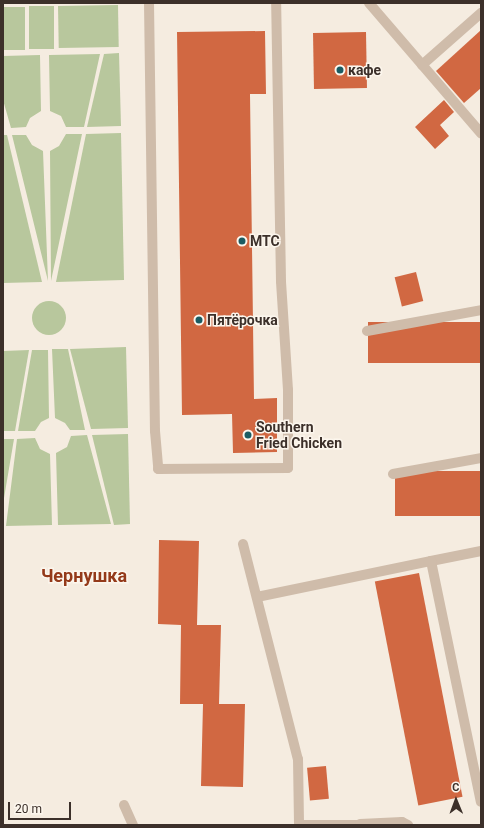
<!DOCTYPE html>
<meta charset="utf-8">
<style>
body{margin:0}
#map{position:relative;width:484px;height:828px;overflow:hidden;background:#f5ece0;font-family:Roboto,sans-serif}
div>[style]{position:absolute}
.green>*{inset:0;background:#b8c79d;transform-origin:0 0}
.round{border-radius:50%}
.building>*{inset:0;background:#d16842;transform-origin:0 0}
.lane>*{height:10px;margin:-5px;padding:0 5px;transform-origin:5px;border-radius:5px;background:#cfbcaa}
.street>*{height:10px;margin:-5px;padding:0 5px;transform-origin:5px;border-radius:5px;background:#cfbcaa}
.dots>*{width:11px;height:11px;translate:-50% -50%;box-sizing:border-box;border:2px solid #fcf6ed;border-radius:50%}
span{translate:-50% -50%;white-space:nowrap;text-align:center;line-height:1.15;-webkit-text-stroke:3px #fcf6ed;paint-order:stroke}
.poi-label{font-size:14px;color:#3c302a;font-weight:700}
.left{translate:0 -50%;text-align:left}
.district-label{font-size:18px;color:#943a1a;font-weight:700}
.frame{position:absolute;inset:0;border:4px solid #3c302a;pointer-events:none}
.north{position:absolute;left:436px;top:780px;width:40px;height:40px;-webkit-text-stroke:3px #fcf6ed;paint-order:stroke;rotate:359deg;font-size:11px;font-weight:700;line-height:16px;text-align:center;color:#3c302a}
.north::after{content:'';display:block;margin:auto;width:14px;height:18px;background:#3c302a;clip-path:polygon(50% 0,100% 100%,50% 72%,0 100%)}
.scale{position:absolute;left:8px;top:802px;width:63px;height:18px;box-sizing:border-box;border:2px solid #3c302a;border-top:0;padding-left:5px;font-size:12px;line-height:14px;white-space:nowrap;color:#3c302a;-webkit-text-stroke:3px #fcf6ed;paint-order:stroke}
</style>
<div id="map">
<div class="green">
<i style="left:118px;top:5px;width:42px;height:60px;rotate:89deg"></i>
<i style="left:29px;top:6px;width:25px;height:43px"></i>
<i style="left:3px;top:7px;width:22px;height:43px"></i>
<i style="clip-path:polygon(119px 53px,121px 126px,87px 127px,104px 54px)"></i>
<i style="clip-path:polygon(100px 54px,84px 127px,66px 127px,61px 116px,50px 111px,49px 55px)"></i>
<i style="clip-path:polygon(40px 55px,41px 111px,30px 118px,26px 127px,11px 128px,3px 100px,3px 56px)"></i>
<i style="clip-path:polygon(121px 133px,124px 280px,56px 282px,86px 134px)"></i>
<i style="clip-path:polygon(66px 134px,82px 134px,51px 281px,50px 151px,59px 146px)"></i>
<i style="clip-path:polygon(3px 135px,7px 135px,42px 282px,3px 283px)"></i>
<i style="clip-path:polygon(12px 135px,26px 135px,32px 145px,43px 151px,48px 281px)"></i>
<i class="round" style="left:32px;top:301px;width:34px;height:34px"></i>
<i style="clip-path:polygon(126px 347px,128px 428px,91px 429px,70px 349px)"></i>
<i style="clip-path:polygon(52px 349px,68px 349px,85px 430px,70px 430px,65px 423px,55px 418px)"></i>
<i style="clip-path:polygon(29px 350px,15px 431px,3px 431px,3px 351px)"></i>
<i style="clip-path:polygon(32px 350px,48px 350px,49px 418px,41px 422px,35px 431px,18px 431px)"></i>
<i style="clip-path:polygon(128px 434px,130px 524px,114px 525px,92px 435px)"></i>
<i style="clip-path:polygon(87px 435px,111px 524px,58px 525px,56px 453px,67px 447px,71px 436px)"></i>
<i style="clip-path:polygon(35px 438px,40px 449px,50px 454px,52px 525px,6px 526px,17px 439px)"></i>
<i style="clip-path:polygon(3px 439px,14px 439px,3px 504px)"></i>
</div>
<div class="building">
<i style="clip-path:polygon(481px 30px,481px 88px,464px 103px,436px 71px)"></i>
<i style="clip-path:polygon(265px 31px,266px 94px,250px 94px,254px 399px,277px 398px,277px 452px,233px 453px,232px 414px,182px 415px,177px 32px)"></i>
<i style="left:366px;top:32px;width:56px;height:53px;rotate:89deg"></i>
<i style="clip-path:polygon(444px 100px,454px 112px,440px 125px,449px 136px,435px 149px,415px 127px)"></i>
<i style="left:416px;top:272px;width:30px;height:22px;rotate:76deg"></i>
<i style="left:481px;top:322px;width:41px;height:113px;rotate:90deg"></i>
<i style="left:481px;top:471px;width:45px;height:86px;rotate:90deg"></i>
<i style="clip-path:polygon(159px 540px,199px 541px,197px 625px,221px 625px,219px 704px,245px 704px,243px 787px,201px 786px,203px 704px,180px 704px,181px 625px,158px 624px)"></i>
<i style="left:419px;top:573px;width:228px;height:45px;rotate:79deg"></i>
<i style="left:326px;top:766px;width:33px;height:19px;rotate:85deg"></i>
</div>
<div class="lane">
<i style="left:149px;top:3px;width:428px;rotate:89.2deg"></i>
<i style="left:155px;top:431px;width:38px;rotate:85deg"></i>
<i style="left:158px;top:469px;width:130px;rotate:-0.4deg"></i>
<i style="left:288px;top:468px;width:78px;rotate:-90deg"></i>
<i style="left:288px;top:390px;width:109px;rotate:-93.7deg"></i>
<i style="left:281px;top:281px;width:278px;rotate:-91deg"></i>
<i style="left:422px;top:65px;width:79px;rotate:-41.4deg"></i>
<i style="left:367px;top:331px;width:116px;rotate:-10.4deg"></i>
<i style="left:393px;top:474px;width:89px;rotate:-10.3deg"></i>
<i style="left:243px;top:544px;width:222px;rotate:75.7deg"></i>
<i style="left:298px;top:759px;width:66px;rotate:89.1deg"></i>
<i style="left:299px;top:825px;width:61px"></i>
<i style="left:481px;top:551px;width:51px;rotate:168.7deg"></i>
<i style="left:431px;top:561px;width:246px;rotate:78.3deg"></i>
<i style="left:257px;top:597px;width:178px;rotate:-11.7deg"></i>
<i style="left:124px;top:805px;width:22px;rotate:66deg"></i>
<i style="left:360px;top:824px;width:42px;rotate:-2.7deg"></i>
<i style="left:402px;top:822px;width:7px;rotate:27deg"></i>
</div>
<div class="street">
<i style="left:369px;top:3px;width:172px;rotate:49.3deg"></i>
</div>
<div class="dots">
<i style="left:340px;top:70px;background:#1a5c63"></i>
<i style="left:242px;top:241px;background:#1a5c63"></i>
<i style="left:199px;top:320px;background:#1a5c63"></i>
<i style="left:248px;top:435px;background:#1a5c63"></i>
</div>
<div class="poi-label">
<span class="left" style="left:348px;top:70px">кафе</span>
<span class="left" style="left:250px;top:241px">МТС</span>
<span class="left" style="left:207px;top:320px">Пятёрочка</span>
<span class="left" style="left:256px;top:435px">Southern<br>Fried Chicken</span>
</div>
<div class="district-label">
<span style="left:84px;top:576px">Чернушка</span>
</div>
<div class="frame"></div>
<div class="north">С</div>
<div class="scale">20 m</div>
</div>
